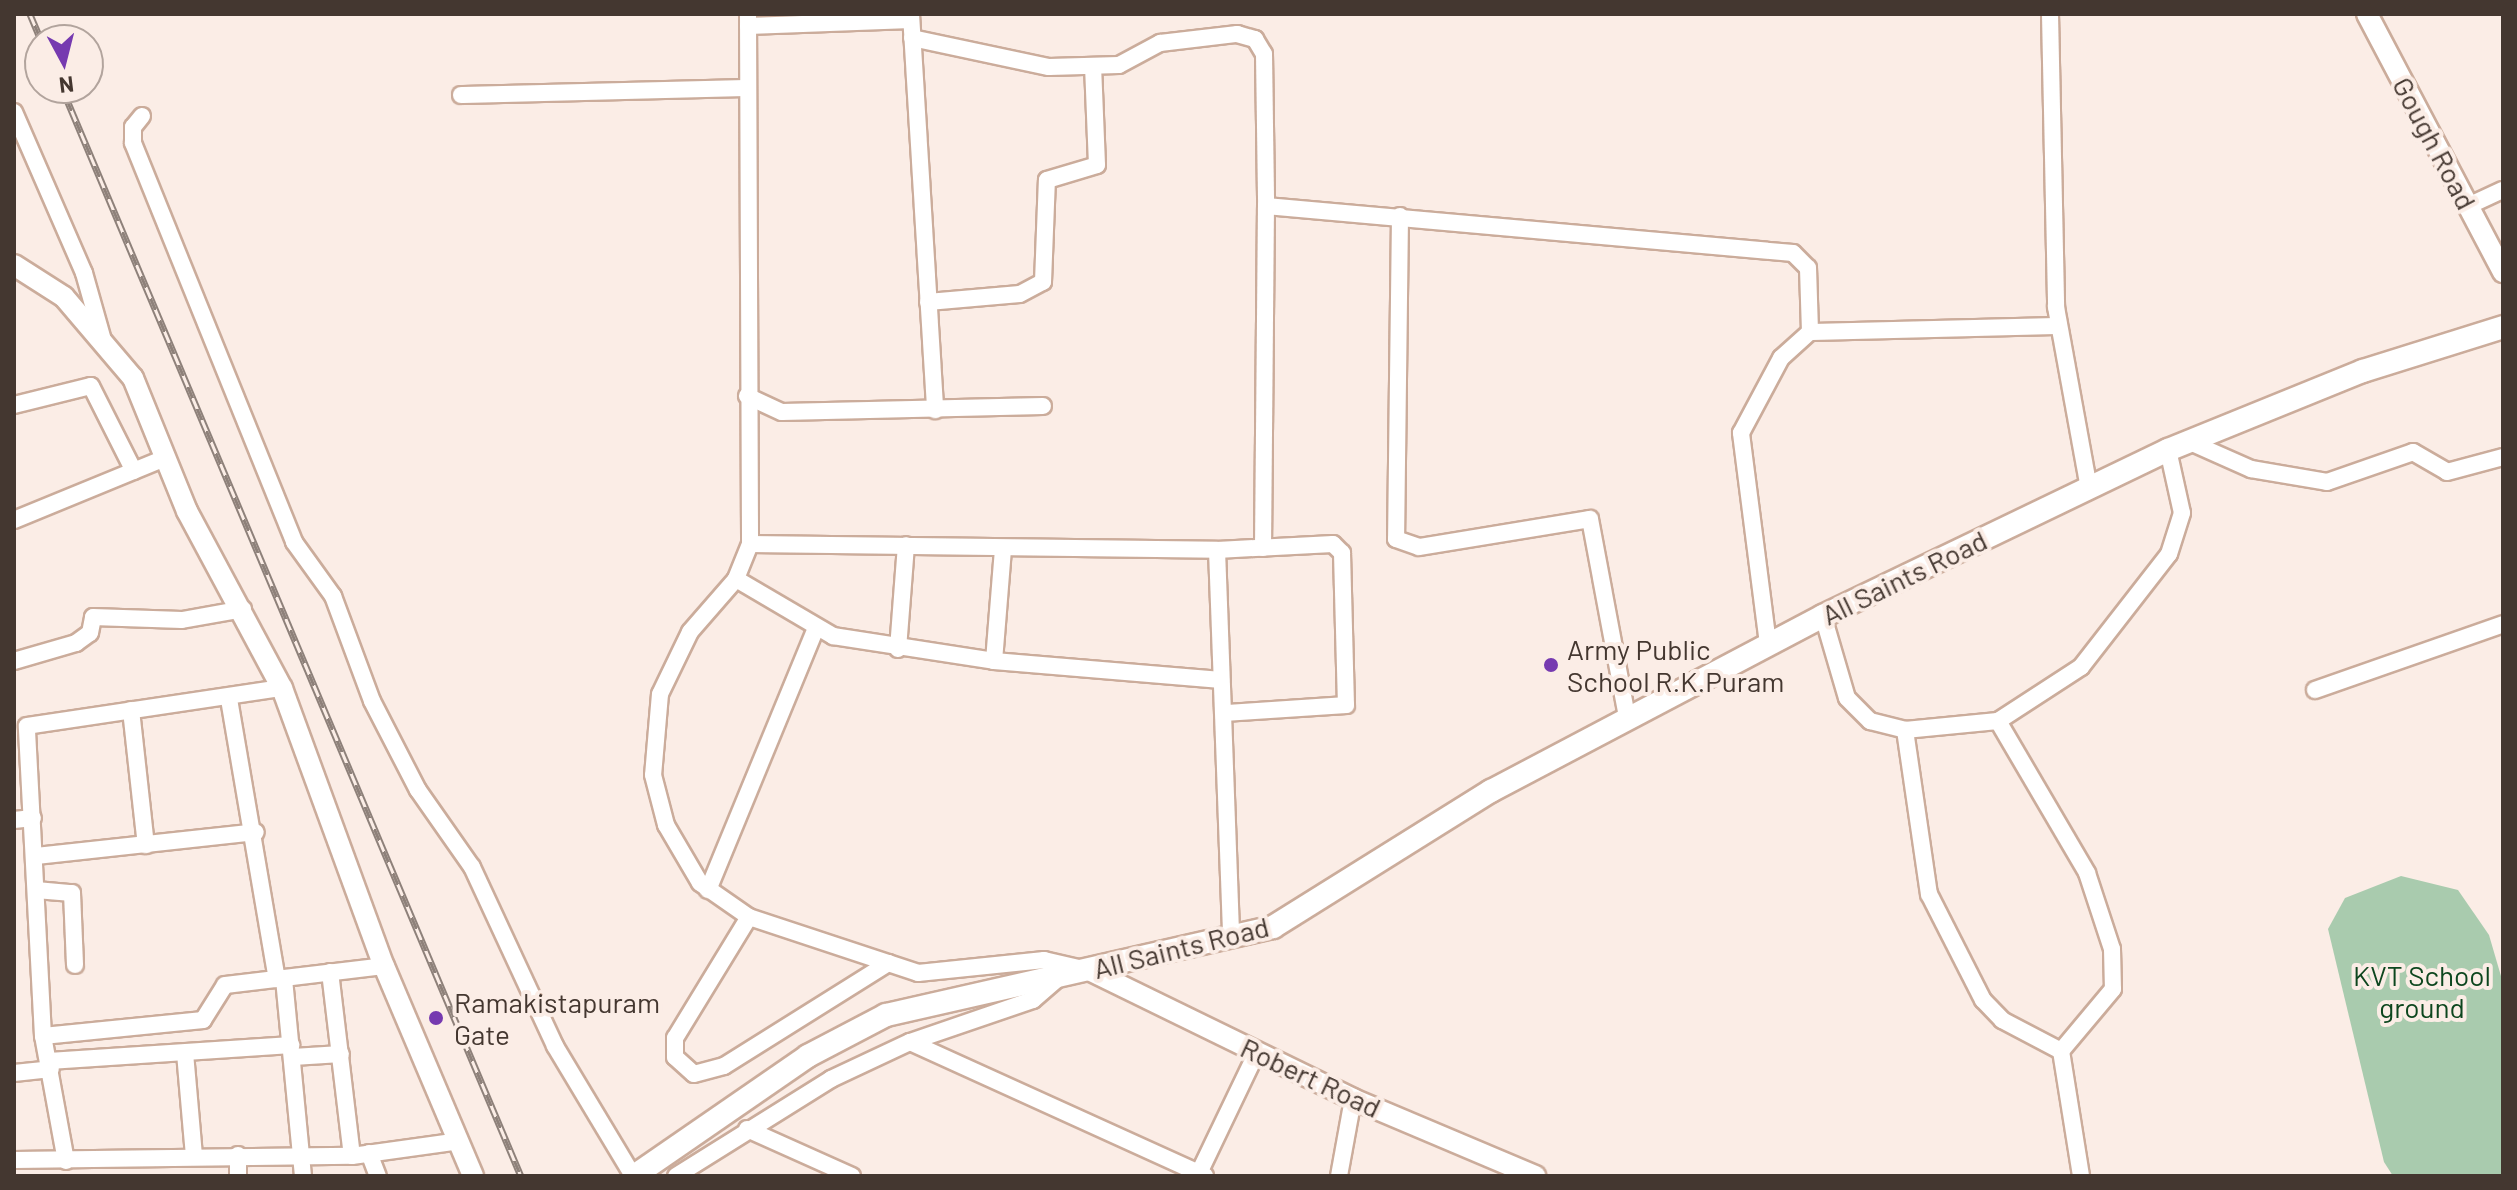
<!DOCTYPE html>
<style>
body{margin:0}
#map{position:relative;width:2517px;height:1190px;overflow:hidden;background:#fbede6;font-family:Barlow,sans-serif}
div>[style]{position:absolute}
.green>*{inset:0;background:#a9cbae}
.roads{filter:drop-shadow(2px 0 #cbac9b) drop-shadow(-2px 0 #cbac9b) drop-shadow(0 2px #cbac9b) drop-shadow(0 -2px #cbac9b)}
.minor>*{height:16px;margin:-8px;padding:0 8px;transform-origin:8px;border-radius:8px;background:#fff}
.tertiary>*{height:20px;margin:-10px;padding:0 10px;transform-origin:10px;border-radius:10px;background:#fff}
.secondary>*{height:22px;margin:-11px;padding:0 11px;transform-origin:11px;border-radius:11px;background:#fff}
.rail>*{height:7px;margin-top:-3.5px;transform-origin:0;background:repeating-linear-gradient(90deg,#fbede6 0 12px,#8e817a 0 24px);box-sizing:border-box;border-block:2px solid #8e817a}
.dots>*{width:22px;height:22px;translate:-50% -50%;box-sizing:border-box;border:4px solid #fbede6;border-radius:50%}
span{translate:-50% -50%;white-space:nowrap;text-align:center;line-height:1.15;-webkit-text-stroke:8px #fbede6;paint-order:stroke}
.street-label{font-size:28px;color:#443730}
.poi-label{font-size:28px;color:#443730}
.left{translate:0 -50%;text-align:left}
.park-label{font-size:28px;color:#0d461e}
.frame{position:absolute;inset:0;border:16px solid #443730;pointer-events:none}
.north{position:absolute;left:24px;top:24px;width:80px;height:80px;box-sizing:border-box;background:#fbede6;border:2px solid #b2a49d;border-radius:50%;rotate:173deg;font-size:22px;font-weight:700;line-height:32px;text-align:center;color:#443730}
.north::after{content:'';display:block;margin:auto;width:28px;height:36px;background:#763ab0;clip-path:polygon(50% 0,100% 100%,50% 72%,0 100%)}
</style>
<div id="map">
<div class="green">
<i style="clip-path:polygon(2401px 876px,2458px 890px,2489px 935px,2503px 983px,2503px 1176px,2393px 1176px,2384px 1162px,2328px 929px,2345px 898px)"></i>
</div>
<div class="roads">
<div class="minor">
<i style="left:748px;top:14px;width:530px;rotate:89.78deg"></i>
<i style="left:750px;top:544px;width:38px;rotate:112deg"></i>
<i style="left:736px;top:579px;width:70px;rotate:131deg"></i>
<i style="left:690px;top:632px;width:69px;rotate:115.8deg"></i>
<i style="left:660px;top:694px;width:81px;rotate:94.9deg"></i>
<i style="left:653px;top:775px;width:52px;rotate:75.4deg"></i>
<i style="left:666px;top:825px;width:67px;rotate:59.6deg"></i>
<i style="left:700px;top:883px;width:60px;rotate:34.8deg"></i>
<i style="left:749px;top:917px;width:178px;rotate:18.3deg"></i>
<i style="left:918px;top:973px;width:127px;rotate:-5.9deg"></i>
<i style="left:1044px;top:960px;width:39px;rotate:13deg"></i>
<i style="left:911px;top:14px;width:397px;rotate:86.5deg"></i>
<i style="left:2050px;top:14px;width:293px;rotate:88.8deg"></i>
<i style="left:2056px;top:307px;width:184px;rotate:79.7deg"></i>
<i style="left:748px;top:26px;width:163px;rotate:-2.1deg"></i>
<i style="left:912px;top:38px;width:140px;rotate:12deg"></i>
<i style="left:1049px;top:67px;width:70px;rotate:-1.6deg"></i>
<i style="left:1119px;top:65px;width:47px;rotate:-28.2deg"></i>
<i style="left:1160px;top:43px;width:78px;rotate:-6.7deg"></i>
<i style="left:1237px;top:34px;width:19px;rotate:16deg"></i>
<i style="left:1255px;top:39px;width:17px;rotate:59deg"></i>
<i style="left:1264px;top:54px;width:152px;rotate:89.2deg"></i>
<i style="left:461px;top:95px;width:287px;rotate:-1.4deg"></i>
<i style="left:14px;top:112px;width:176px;rotate:66.5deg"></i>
<i style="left:84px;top:273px;width:70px;rotate:74.2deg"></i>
<i style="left:142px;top:116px;width:14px;rotate:129deg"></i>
<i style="left:133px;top:127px;width:16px;rotate:90deg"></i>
<i style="left:133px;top:143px;width:430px;rotate:68deg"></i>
<i style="left:294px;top:542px;width:67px;rotate:54.2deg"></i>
<i style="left:333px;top:596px;width:112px;rotate:69.6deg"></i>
<i style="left:372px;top:701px;width:100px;rotate:62.7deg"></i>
<i style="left:418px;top:790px;width:94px;rotate:55deg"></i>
<i style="left:472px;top:867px;width:197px;rotate:65.1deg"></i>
<i style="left:555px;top:1046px;width:152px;rotate:59deg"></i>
<i style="left:2468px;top:206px;width:38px;rotate:-25deg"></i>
<i style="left:1400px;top:216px;width:323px;rotate:90.7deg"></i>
<i style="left:1396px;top:539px;width:24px;rotate:19deg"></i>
<i style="left:1419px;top:547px;width:173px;rotate:-9.3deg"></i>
<i style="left:1590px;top:519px;width:201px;rotate:79.4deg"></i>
<i style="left:928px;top:302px;width:92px;rotate:-5deg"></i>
<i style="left:1020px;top:294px;width:26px;rotate:-28deg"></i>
<i style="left:1043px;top:282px;width:102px;rotate:-87.8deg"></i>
<i style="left:1047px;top:180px;width:52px;rotate:-16.7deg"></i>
<i style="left:1097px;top:165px;width:99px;rotate:-92.3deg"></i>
<i style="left:747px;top:396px;width:38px;rotate:25deg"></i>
<i style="left:782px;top:412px;width:261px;rotate:-1.3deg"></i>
<i style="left:14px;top:405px;width:79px;rotate:-13.9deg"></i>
<i style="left:91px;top:386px;width:95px;rotate:63.2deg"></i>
<i style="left:2190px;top:442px;width:67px;rotate:23.9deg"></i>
<i style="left:2251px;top:469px;width:77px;rotate:9.7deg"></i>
<i style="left:2327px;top:482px;width:91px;rotate:-19.2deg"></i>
<i style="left:2413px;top:452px;width:39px;rotate:30deg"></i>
<i style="left:2447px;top:472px;width:58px;rotate:-15deg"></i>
<i style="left:14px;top:520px;width:163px;rotate:-22.3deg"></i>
<i style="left:750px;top:544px;width:467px;rotate:0.7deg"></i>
<i style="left:1217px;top:550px;width:116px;rotate:-3deg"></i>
<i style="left:1333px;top:544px;width:13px;rotate:45deg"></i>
<i style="left:1342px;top:553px;width:152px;rotate:88.5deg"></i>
<i style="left:1346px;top:705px;width:122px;rotate:176.2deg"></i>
<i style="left:1263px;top:548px;width:342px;rotate:-89.5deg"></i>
<i style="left:1266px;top:206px;width:529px;rotate:5.1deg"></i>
<i style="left:1793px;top:253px;width:21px;rotate:45deg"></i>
<i style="left:1808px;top:268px;width:64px;rotate:88.2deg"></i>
<i style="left:1217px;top:550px;width:388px;rotate:87.9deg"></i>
<i style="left:736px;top:579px;width:113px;rotate:30.4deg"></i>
<i style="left:833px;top:636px;width:163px;rotate:8.8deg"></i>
<i style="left:994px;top:661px;width:228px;rotate:4.8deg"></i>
<i style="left:1823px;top:616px;width:85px;rotate:73.7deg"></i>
<i style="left:1847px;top:698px;width:33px;rotate:45deg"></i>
<i style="left:1870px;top:721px;width:36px;rotate:14deg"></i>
<i style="left:1905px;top:730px;width:93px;rotate:-5.5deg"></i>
<i style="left:1998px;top:721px;width:99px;rotate:-33deg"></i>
<i style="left:2081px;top:667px;width:143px;rotate:-52.1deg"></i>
<i style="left:2169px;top:554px;width:43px;rotate:-72.4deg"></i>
<i style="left:2182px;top:513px;width:65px;rotate:-102.5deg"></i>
<i style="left:1768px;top:644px;width:213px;rotate:-97.3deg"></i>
<i style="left:1741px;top:433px;width:85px;rotate:-61.9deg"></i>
<i style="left:1781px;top:358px;width:39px;rotate:-42deg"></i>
<i style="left:1810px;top:332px;width:248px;rotate:-1.4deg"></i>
<i style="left:898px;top:649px;width:104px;rotate:-85.6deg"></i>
<i style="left:14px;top:661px;width:65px;rotate:-16.2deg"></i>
<i style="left:76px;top:643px;width:17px;rotate:-36deg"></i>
<i style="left:90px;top:633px;width:16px;rotate:-79deg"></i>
<i style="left:93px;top:617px;width:89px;rotate:1.9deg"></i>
<i style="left:182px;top:620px;width:62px;rotate:-10.2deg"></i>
<i style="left:994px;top:661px;width:112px;rotate:-85.4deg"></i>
<i style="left:2315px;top:690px;width:199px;rotate:-19.3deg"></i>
<i style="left:229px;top:699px;width:284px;rotate:80.3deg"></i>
<i style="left:131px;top:710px;width:136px;rotate:83.7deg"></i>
<i style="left:1998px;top:721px;width:176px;rotate:59.6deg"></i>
<i style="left:2087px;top:873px;width:80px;rotate:71.8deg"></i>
<i style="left:2112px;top:949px;width:40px;rotate:88.6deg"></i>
<i style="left:2113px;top:989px;width:81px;rotate:130deg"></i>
<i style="left:1905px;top:730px;width:166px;rotate:81.7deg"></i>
<i style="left:1929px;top:894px;width:119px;rotate:63deg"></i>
<i style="left:1983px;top:1000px;width:28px;rotate:46deg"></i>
<i style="left:2002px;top:1020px;width:67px;rotate:27.7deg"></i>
<i style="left:2061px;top:1051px;width:127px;rotate:80.9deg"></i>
<i style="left:14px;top:820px;width:19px;rotate:-6deg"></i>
<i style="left:36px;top:856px;width:221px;rotate:-6.2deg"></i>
<i style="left:36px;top:890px;width:36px;rotate:5deg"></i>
<i style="left:72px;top:893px;width:72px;rotate:87.6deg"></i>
<i style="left:708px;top:890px;width:280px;rotate:-67.6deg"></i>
<i style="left:749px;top:917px;width:142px;rotate:121.4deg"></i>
<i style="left:675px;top:1038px;width:19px;rotate:90deg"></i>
<i style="left:675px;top:1057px;width:25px;rotate:42deg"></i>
<i style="left:694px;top:1074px;width:31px;rotate:-15deg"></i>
<i style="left:724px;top:1066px;width:194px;rotate:-32.1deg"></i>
<i style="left:330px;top:972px;width:185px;rotate:83.2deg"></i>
<i style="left:284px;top:979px;width:198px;rotate:84.5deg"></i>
<i style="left:43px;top:1036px;width:161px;rotate:-5.7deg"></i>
<i style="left:203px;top:1020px;width:41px;rotate:-57.8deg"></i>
<i style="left:225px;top:985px;width:160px;rotate:-6.8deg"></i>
<i style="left:910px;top:1042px;width:324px;rotate:24.4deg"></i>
<i style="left:185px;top:1053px;width:103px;rotate:85deg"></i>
<i style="left:293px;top:1057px;width:48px;rotate:-3.6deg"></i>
<i style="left:49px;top:1061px;width:243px;rotate:-3.8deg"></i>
<i style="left:14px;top:1073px;width:37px;rotate:-6deg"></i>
<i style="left:747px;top:1129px;width:115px;rotate:24.1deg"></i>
<i style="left:369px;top:1153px;width:25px;rotate:69deg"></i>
<i style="left:238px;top:1155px;width:21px;rotate:90deg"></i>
<i style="left:14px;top:1160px;width:338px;rotate:-0.7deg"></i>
<i style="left:352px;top:1156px;width:109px;rotate:-7.9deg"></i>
<i style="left:66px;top:1161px;width:127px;rotate:-100.4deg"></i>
<i style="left:43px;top:1036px;width:310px;rotate:-93deg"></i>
<i style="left:27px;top:726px;width:258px;rotate:-8.5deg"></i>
<i style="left:1199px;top:1173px;width:134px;rotate:-64.4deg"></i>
<i style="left:676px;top:1176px;width:183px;rotate:-32deg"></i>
<i style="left:831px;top:1079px;width:87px;rotate:-25.1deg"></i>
<i style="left:910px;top:1042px;width:130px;rotate:-18.9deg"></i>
<i style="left:1033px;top:1000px;width:33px;rotate:-41deg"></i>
<i style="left:1339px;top:1176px;width:78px;rotate:-79.7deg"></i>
</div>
<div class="tertiary">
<i style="left:2367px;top:14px;width:292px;rotate:62.2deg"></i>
<i style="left:14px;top:265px;width:59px;rotate:32.6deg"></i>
<i style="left:64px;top:297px;width:106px;rotate:49.6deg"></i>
<i style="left:133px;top:378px;width:144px;rotate:67.9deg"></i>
<i style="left:187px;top:511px;width:201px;rotate:61.8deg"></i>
<i style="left:282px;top:688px;width:296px;rotate:69.9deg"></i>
<i style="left:384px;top:966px;width:228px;rotate:67deg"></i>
<i style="left:1091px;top:971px;width:292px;rotate:26deg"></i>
<i style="left:1353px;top:1099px;width:198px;rotate:22.9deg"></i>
</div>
<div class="secondary">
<i style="left:634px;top:1176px;width:211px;rotate:-34.6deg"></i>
<i style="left:808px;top:1056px;width:88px;rotate:-27.7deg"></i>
<i style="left:886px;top:1015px;width:397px;rotate:-12.8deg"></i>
<i style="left:1273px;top:927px;width:257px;rotate:-32deg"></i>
<i style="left:1491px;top:791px;width:375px;rotate:-27.8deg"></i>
<i style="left:1823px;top:616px;width:383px;rotate:-25.7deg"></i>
<i style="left:2168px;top:450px;width:210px;rotate:-22.1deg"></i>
<i style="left:2363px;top:371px;width:147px;rotate:-17.4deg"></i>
</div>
</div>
<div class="rail">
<i style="left:30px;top:14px;width:28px;rotate:67deg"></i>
<i style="left:62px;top:88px;width:1181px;rotate:67.13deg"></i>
</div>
<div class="dots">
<i style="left:1551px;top:665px;background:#763ab0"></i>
<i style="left:436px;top:1018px;background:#763ab0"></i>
</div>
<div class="street-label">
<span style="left:2435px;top:143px;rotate:62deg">Gough Road</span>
<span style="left:1904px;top:577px;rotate:-26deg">All Saints Road</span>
<span style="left:1181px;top:947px;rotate:-14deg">All Saints Road</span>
<span style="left:1311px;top:1077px;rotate:25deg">Robert Road</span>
</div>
<div class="poi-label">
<span class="left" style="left:1567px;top:665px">Army Public<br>School R.K.Puram</span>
<span class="left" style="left:454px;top:1018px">Ramakistapuram<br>Gate</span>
</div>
<div class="park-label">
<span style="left:2422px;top:991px">KVT School<br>ground</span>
</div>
<div class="frame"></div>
<div class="north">N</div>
</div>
